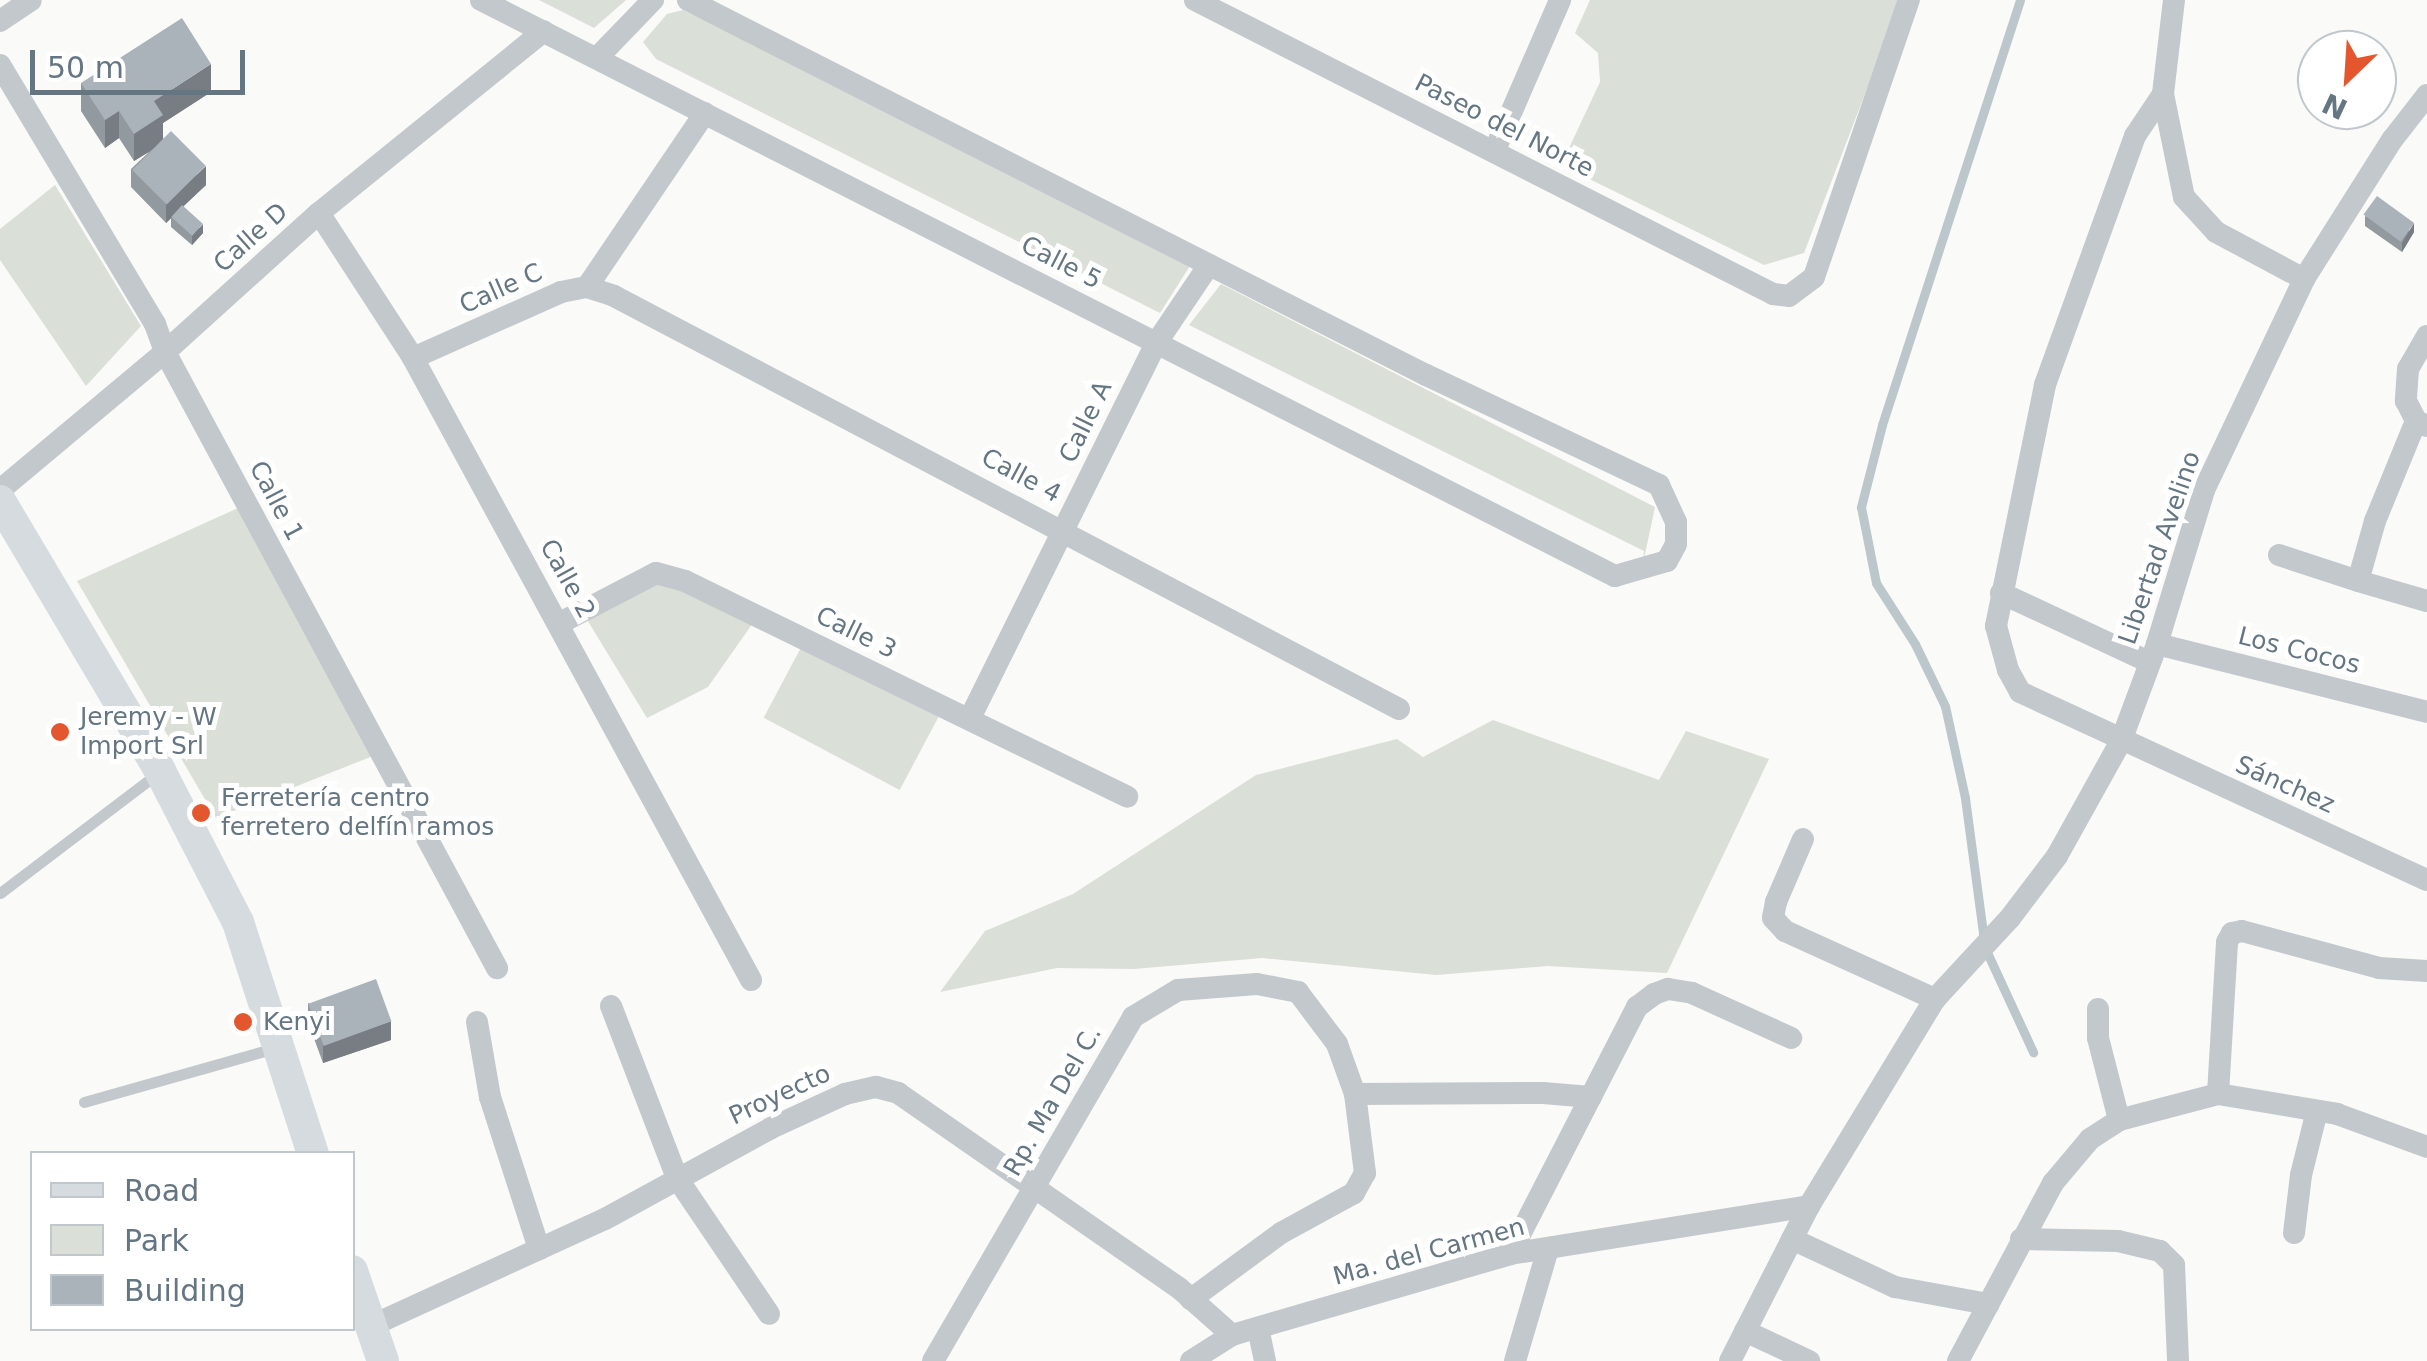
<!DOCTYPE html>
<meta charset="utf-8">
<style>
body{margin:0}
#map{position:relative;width:2427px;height:1361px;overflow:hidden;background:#fafaf8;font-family:"DejaVu Sans",sans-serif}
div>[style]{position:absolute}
.green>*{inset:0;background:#dadfd7;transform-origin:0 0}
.stream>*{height:9px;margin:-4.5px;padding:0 4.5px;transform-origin:4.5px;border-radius:4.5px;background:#bbc7cb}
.lane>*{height:11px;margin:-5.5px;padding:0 5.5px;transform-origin:5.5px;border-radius:5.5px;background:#c3c8cc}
.street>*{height:22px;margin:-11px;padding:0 11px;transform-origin:11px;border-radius:11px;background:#c3c8cc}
.secondary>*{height:32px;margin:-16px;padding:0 16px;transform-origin:16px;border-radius:16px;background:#d6dbdf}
.wall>*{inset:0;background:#929a9f}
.shaded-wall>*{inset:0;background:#777d82}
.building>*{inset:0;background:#aab3b9;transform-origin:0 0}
.dots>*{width:28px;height:28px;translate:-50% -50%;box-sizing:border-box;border:5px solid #fff;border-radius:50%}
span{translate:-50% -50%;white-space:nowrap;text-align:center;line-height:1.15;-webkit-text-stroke:10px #fff;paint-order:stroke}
.street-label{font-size:25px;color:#657683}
.poi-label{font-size:25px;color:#657683}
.left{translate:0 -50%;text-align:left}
.legend{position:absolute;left:30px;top:1151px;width:325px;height:180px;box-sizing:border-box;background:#fff;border:2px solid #c1c8cd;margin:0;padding:12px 18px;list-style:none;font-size:30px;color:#657683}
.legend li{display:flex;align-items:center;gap:20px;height:50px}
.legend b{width:50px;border:2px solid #c1c8cd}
.north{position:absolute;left:2297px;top:30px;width:100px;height:100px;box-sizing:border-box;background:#fff;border:2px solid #c1c8cd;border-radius:50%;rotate:205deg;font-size:28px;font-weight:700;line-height:40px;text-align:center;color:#657683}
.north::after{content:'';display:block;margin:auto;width:35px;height:45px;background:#e4572e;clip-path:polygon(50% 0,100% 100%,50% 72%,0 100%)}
.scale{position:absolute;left:30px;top:50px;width:215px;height:45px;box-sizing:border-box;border:5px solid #657683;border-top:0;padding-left:12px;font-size:30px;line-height:35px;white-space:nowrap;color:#657683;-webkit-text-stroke:8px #fff;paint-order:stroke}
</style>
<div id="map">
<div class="green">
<i style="clip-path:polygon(539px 0,626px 0,594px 28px)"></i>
<i style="clip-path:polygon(1590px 0,1901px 0,1804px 253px,1764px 265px,1561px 165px,1600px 82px,1598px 53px,1575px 33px)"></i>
<i style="clip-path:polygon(683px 10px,1195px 258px,1160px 313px,656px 59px,643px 42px,667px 14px)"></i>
<i style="clip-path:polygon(55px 185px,141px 326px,86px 386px,0 260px,0 229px)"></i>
<i style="clip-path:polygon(1221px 284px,1655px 507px,1642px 568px,1644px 551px,1189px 325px)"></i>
<i style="clip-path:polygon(238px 508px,373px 756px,216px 818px,77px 581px)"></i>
<i style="clip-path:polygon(658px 575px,755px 620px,708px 687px,647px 718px,586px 618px)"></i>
<i style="left:805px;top:640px;width:154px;height:88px;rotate:28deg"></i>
<i style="clip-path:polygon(1493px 720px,1659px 780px,1686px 731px,1769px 759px,1667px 973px,1548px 966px,1436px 975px,1262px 958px,1134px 969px,1057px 968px,940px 992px,985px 931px,1073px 894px,1256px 775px,1397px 739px,1423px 757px)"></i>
</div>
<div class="stream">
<i style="left:2020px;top:0;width:447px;rotate:108deg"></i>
<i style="left:1882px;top:425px;width:85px;rotate:104.4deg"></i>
<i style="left:1861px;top:507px;width:77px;rotate:78.8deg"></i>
<i style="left:1876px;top:583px;width:72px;rotate:57.4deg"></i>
<i style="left:1915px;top:644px;width:69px;rotate:64.2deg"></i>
<i style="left:1945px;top:706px;width:94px;rotate:77.7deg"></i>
<i style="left:1965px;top:798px;width:151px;rotate:82.4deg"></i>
<i style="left:1985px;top:948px;width:115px;rotate:65.2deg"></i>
</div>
<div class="lane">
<i style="left:0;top:893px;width:197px;rotate:-37.2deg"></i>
<i style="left:84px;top:1102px;width:198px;rotate:-15.8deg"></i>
</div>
<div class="street">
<i style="left:481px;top:0;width:1272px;rotate:26.93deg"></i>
<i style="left:1615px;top:576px;width:54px;rotate:-16.1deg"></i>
<i style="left:1667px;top:561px;width:19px;rotate:-62deg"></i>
<i style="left:1676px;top:544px;width:22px;rotate:-90deg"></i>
<i style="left:1676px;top:522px;width:41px;rotate:-114.7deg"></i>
<i style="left:1659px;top:485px;width:258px;rotate:-154.7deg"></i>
<i style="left:1426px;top:375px;width:828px;rotate:-153.06deg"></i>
<i style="left:1195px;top:0;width:648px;rotate:26.96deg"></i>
<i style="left:1773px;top:294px;width:16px;rotate:7deg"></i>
<i style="left:1789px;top:296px;width:31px;rotate:-37deg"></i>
<i style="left:1814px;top:277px;width:293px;rotate:-71.1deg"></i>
<i style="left:2174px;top:0;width:95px;rotate:96.7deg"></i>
<i style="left:2163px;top:94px;width:50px;rotate:123.7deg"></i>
<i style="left:2135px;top:136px;width:265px;rotate:109.9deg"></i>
<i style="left:2045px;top:385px;width:246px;rotate:101.5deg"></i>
<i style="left:1996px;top:626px;width:46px;rotate:74.7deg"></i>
<i style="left:2008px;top:670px;width:25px;rotate:61deg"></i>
<i style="left:2020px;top:692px;width:448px;rotate:24.8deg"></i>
<i style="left:0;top:21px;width:37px;rotate:-34deg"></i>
<i style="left:597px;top:58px;width:81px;rotate:-46deg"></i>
<i style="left:0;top:65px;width:302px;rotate:59.1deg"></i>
<i style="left:155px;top:324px;width:30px;rotate:70deg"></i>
<i style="left:165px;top:352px;width:700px;rotate:61.68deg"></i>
<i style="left:2163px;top:94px;width:105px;rotate:78.5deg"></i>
<i style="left:2184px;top:197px;width:47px;rotate:47.6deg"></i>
<i style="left:2216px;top:232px;width:100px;rotate:28.1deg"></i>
<i style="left:1494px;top:152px;width:166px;rotate:-66.5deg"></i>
<i style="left:319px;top:213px;width:173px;rotate:57deg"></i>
<i style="left:413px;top:358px;width:708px;rotate:61.48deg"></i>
<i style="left:587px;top:287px;width:210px;rotate:-55.9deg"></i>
<i style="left:2427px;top:336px;width:38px;rotate:120deg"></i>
<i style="left:2408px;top:369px;width:32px;rotate:94deg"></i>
<i style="left:2406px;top:401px;width:22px;rotate:63deg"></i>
<i style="left:2416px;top:421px;width:12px;rotate:24deg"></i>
<i style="left:413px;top:358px;width:162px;rotate:-24deg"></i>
<i style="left:561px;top:292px;width:26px;rotate:-11deg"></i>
<i style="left:587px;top:287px;width:28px;rotate:18deg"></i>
<i style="left:614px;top:296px;width:887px;rotate:27.75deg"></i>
<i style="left:2416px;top:421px;width:108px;rotate:112.3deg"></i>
<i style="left:2375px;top:521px;width:62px;rotate:105.8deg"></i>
<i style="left:2358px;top:581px;width:72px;rotate:16.2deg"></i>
<i style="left:0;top:490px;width:215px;rotate:-39.9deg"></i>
<i style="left:165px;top:352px;width:207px;rotate:-42.1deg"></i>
<i style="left:319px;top:213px;width:289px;rotate:-39deg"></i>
<i style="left:2279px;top:555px;width:83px;rotate:18.2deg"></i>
<i style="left:2001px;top:593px;width:163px;rotate:25deg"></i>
<i style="left:560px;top:623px;width:108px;rotate:-27.5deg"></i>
<i style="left:656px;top:573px;width:30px;rotate:15deg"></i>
<i style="left:685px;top:581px;width:492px;rotate:26deg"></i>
<i style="left:2157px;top:644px;width:278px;rotate:14.1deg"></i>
<i style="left:970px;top:718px;width:420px;rotate:-63.6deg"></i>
<i style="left:1157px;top:342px;width:93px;rotate:-56deg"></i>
<i style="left:1803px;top:839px;width:69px;rotate:113.2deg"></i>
<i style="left:1776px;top:902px;width:16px;rotate:101deg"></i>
<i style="left:1773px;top:918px;width:18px;rotate:47deg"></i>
<i style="left:1785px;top:931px;width:165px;rotate:24.4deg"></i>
<i style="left:611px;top:1006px;width:184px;rotate:69deg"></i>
<i style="left:677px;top:1178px;width:164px;rotate:55.9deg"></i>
<i style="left:2098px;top:1009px;width:29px;rotate:90deg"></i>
<i style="left:2098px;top:1038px;width:85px;rotate:75.6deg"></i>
<i style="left:477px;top:1022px;width:76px;rotate:80.2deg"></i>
<i style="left:490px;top:1097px;width:160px;rotate:72.1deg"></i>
<i style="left:1355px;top:1094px;width:188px;rotate:-0.3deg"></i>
<i style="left:1543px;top:1093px;width:48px;rotate:4.8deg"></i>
<i style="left:2218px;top:1094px;width:152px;rotate:-86.6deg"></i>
<i style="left:2227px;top:942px;width:10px;rotate:-61deg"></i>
<i style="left:2232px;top:933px;width:10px;rotate:-11deg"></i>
<i style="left:2242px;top:931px;width:142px;rotate:15.1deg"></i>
<i style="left:2379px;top:968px;width:48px;rotate:3.6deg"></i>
<i style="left:2294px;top:1233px;width:58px;rotate:-83.1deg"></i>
<i style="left:2301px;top:1175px;width:66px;rotate:-76deg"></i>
<i style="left:1792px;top:1239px;width:114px;rotate:25deg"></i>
<i style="left:1895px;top:1287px;width:95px;rotate:10.4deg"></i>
<i style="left:2021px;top:1239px;width:97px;rotate:1.2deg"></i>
<i style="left:2118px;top:1241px;width:43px;rotate:13.4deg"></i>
<i style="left:2160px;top:1251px;width:20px;rotate:45deg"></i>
<i style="left:2174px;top:1265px;width:96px;rotate:87.6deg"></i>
<i style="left:1510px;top:1254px;width:278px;rotate:-62.8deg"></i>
<i style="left:1637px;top:1007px;width:21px;rotate:-37deg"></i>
<i style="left:1654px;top:994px;width:15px;rotate:-20deg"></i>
<i style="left:1668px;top:989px;width:24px;rotate:9deg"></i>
<i style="left:1692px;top:993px;width:109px;rotate:24.4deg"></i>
<i style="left:371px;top:1326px;width:257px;rotate:-24.6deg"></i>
<i style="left:605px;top:1219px;width:189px;rotate:-28.7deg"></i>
<i style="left:771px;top:1128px;width:81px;rotate:-24.7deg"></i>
<i style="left:845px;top:1094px;width:32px;rotate:-13deg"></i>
<i style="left:876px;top:1087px;width:23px;rotate:15deg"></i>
<i style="left:898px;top:1093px;width:167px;rotate:34.7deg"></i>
<i style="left:1035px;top:1188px;width:175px;rotate:34.8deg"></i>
<i style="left:1179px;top:1288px;width:71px;rotate:41.6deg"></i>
<i style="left:1258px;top:1328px;width:34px;rotate:78deg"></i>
<i style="left:1745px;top:1331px;width:71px;rotate:25.1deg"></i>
<i style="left:933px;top:1361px;width:398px;rotate:-59.8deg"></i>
<i style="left:1133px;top:1017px;width:52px;rotate:-31deg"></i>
<i style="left:1178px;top:990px;width:79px;rotate:-4.3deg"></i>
<i style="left:1257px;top:984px;width:42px;rotate:11deg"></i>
<i style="left:1298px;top:992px;width:65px;rotate:53.1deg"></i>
<i style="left:1337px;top:1044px;width:53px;rotate:70.2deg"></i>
<i style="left:1355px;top:1094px;width:80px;rotate:82.8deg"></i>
<i style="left:1365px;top:1173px;width:23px;rotate:119deg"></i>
<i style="left:1354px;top:1193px;width:83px;rotate:151.3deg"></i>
<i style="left:1281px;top:1233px;width:112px;rotate:143.7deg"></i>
<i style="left:1191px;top:1361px;width:49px;rotate:-32.4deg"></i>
<i style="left:1232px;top:1335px;width:290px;rotate:-16.2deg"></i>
<i style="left:1510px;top:1254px;width:303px;rotate:-9.1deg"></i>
<i style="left:1515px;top:1361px;width:117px;rotate:-73.6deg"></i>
<i style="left:1730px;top:1361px;width:174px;rotate:-63deg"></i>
<i style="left:1809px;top:1206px;width:242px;rotate:-58.7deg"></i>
<i style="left:1935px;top:999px;width:110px;rotate:-47.2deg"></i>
<i style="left:2010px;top:918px;width:78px;rotate:-52.8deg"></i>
<i style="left:2057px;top:856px;width:132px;rotate:-60.9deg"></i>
<i style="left:2121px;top:741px;width:103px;rotate:-69.6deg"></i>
<i style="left:2157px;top:644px;width:161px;rotate:-73deg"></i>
<i style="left:2204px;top:490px;width:233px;rotate:-64.6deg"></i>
<i style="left:2304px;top:279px;width:165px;rotate:-57.7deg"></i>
<i style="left:2392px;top:140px;width:57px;rotate:-52.1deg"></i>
<i style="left:1958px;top:1361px;width:202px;rotate:-61.9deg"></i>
<i style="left:2053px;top:1183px;width:57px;rotate:-49.9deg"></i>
<i style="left:2090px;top:1139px;width:35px;rotate:-33deg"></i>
<i style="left:2119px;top:1120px;width:102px;rotate:-14.7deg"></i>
<i style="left:2218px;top:1094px;width:121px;rotate:9.5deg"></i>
<i style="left:2337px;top:1114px;width:96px;rotate:20.1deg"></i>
</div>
<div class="secondary">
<i style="left:0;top:501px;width:314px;rotate:59.3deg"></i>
<i style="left:160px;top:771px;width:170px;rotate:62.7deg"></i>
<i style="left:238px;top:922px;width:244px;rotate:72.1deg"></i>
<i style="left:352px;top:1271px;width:95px;rotate:71deg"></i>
</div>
<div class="wall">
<i style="clip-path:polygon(81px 83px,211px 92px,163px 123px,163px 138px,206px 185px,183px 206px,203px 233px,192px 245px,171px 227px,171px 218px,166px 223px,131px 187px,131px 169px,149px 152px,134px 161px,119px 138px,105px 148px,81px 111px)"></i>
<i style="clip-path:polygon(2365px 216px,2414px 232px,2402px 252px,2365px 226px)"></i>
<i style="clip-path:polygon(308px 1003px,391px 1040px,323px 1063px,308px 1022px)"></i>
</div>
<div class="shaded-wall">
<i style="clip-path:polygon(211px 64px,211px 92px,163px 123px,163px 143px,134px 161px,134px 134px,154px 101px)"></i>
<i style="clip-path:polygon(119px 111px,119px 138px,105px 148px,105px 120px)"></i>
<i style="clip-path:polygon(206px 166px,206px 185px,166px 223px,166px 204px)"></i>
<i style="clip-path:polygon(2414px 223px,2414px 232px,2402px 252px,2402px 243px)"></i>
<i style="clip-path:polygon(203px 224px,203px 233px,192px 245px,192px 236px)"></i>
<i style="clip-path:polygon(391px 1021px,391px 1040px,323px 1063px,323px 1045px)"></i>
</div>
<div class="building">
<i style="clip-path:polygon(182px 18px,211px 64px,154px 101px,163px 115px,134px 134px,119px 111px,105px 120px,81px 83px)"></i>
<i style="left:171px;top:131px;width:49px;height:55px;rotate:45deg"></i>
<i style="left:2377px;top:196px;width:46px;height:23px;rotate:36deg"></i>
<i style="left:182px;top:205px;width:28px;height:16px;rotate:42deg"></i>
<i style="left:376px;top:979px;width:45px;height:72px;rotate:70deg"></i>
</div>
<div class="dots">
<i style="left:60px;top:732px;background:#e4572e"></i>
<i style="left:201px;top:813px;background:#e4572e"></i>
<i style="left:243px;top:1022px;background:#e4572e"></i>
</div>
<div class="street-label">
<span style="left:1504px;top:126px;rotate:27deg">Paseo del Norte</span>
<span style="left:251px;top:238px;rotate:-42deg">Calle D</span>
<span style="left:1061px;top:263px;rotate:27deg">Calle 5</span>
<span style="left:501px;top:289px;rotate:-24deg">Calle C</span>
<span style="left:1086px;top:422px;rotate:-64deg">Calle A</span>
<span style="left:1021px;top:476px;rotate:28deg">Calle 4</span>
<span style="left:276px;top:501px;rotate:62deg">Calle 1</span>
<span style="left:2160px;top:548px;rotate:-71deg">Libertad Avelino</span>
<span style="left:567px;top:579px;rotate:61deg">Calle 2</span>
<span style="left:856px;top:633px;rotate:26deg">Calle 3</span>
<span style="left:2299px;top:651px;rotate:14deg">Los Cocos</span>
<span style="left:2285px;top:785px;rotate:24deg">Sánchez</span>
<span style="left:780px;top:1095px;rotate:-25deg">Proyecto</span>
<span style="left:1053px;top:1101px;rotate:-60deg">Rp. Ma Del C.</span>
<span style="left:1429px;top:1252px;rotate:-15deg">Ma. del Carmen</span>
</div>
<div class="poi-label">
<span class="left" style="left:80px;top:732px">Jeremy - W<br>Import Srl</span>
<span class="left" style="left:221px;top:813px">Ferretería centro<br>ferretero delfín ramos</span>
<span class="left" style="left:263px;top:1022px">Kenyi</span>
</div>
<ul class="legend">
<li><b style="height:12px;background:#d6dbdf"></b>Road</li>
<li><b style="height:28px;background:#dadfd7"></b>Park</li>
<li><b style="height:28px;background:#aab3b9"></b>Building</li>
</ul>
<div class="north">N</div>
<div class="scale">50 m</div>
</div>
